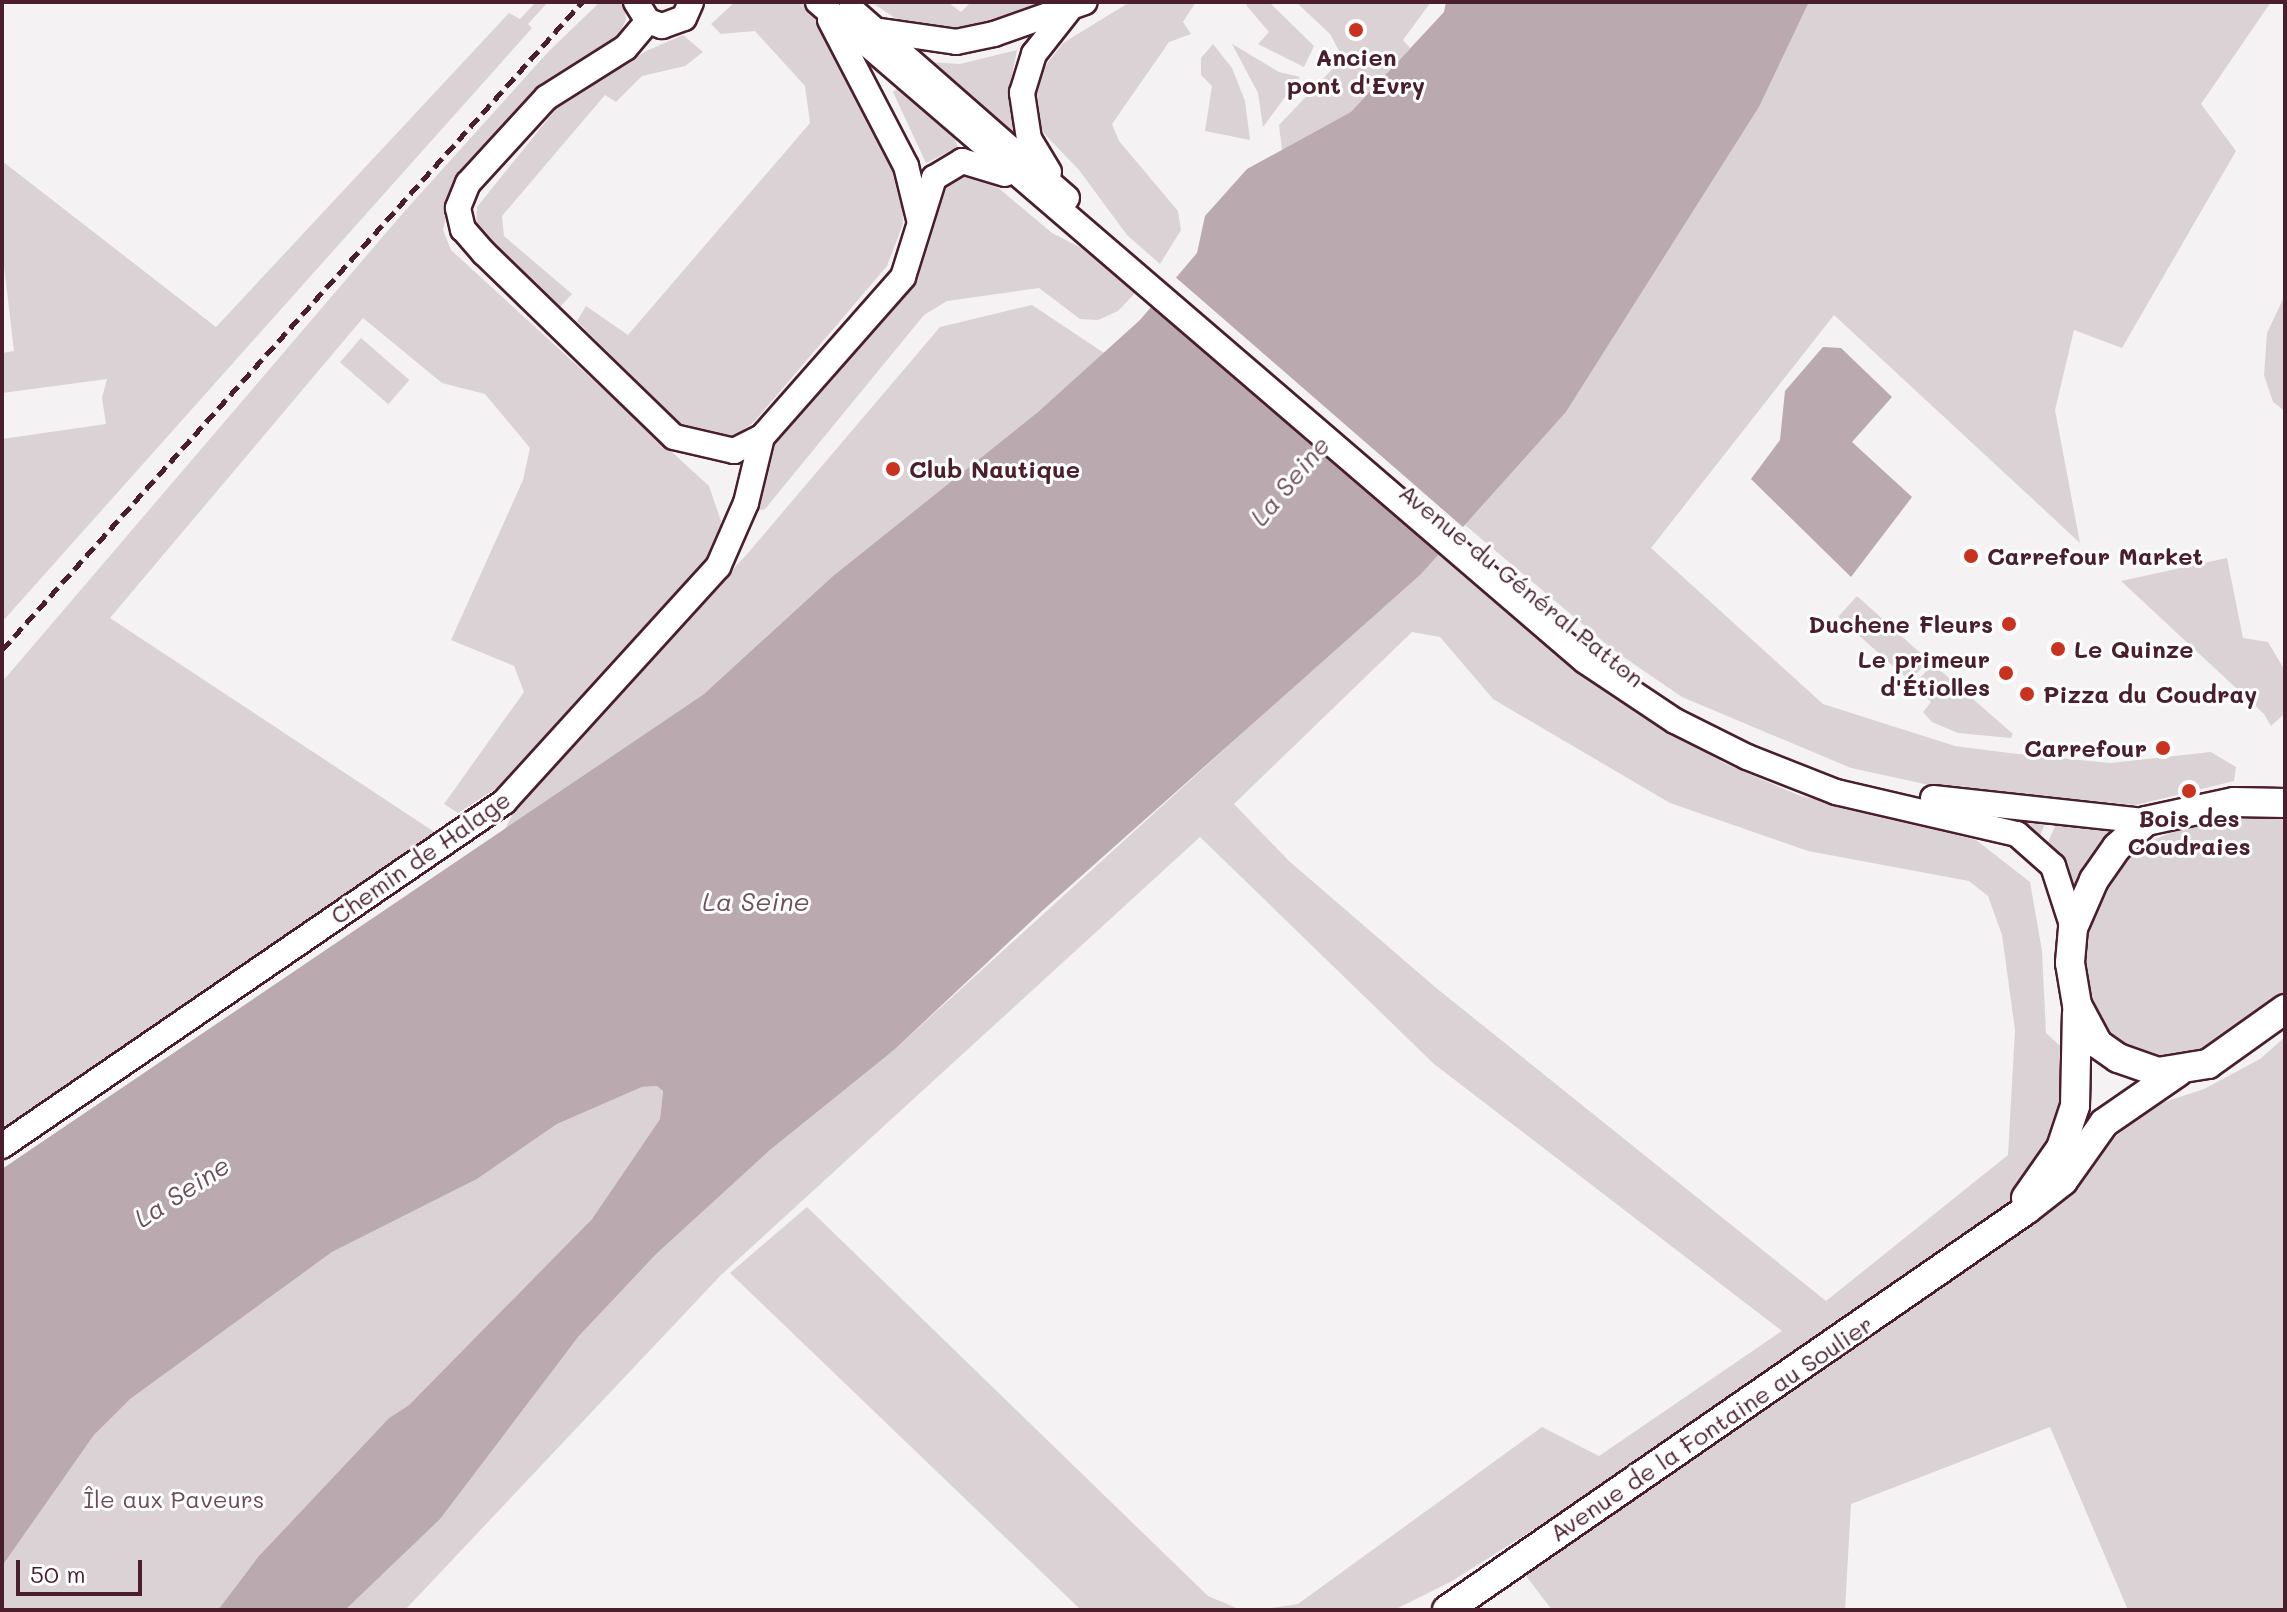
<!DOCTYPE html>
<meta charset="utf-8">
<style>
body{margin:0}
#map{position:relative;width:2287px;height:1612px;overflow:hidden;background:#f4f2f2;font-family:Mali,sans-serif}
div>[style]{position:absolute}
.green>*{inset:0;background:#dbd2d5;transform-origin:0 0}
.water>*{inset:0;background:#baa9ae}
.pier>*{inset:0;background:#f4f2f2;transform-origin:0 0}
.roads{filter:drop-shadow(2px 0 #4a1f2b) drop-shadow(-2px 0 #4a1f2b) drop-shadow(0 2px #4a1f2b) drop-shadow(0 -2px #4a1f2b)}
.secondary>*{height:24px;margin:-12px;padding:0 12px;transform-origin:12px;border-radius:12px;background:#fff}
.primary>*{height:28px;margin:-14px;padding:0 14px;transform-origin:14px;border-radius:14px;background:#fff}
.rail>*{height:5px;margin-top:-2.5px;transform-origin:0;background:repeating-linear-gradient(90deg,#4a1f2b 0 12px,transparent 0 18px)}
.dots>*{width:22px;height:22px;translate:-50% -50%;box-sizing:border-box;border:4px solid #fff;border-radius:50%}
span{translate:-50% -50%;white-space:nowrap;text-align:center;line-height:1.15;-webkit-text-stroke:6px #fff;paint-order:stroke}
.poi-label{font-size:24px;color:#4a1f2b;font-weight:700}
.left{translate:0 -50%;text-align:left}
.right{translate:-100% -50%;text-align:right}
.street-label{font-size:24px;color:#4a1f2b}
.park-label{font-size:24px;color:#6e4c56}
.water-label{font-size:26px;color:#714f59;font-style:italic}
.frame{position:absolute;inset:0;border:4px solid #4a1f2b;pointer-events:none}
.scale{position:absolute;left:16px;top:1560px;width:126px;height:36px;box-sizing:border-box;border:4px solid #4a1f2b;border-top:0;padding-left:10px;font-size:24px;line-height:28px;white-space:nowrap;color:#4a1f2b;-webkit-text-stroke:6px #fff;paint-order:stroke}
</style>
<div id="map">
<div class="green">
<i style="clip-path:polygon(536px 2px,548px 2px,528px 24px,532px 28px,2px 622px,2px 439px,106px 424px,102px 398px,107px 379px,2px 393px,2px 353px,14px 351px,2px 249px,2px 161px,216px 327px,509px 13px,520px 19px)"></i>
<i style="clip-path:polygon(600px 2px,624px 2px,626px 19px,616px 43px,547px 83px,509px 118px,456px 178px,443px 230px,451px 250px,709px 486px,721px 521px,720px 548px,503px 784px,458px 813px,444px 804px,524px 692px,514px 666px,451px 640px,523px 480px,530px 448px,485px 394px,442px 383px,363px 318px,110px 618px,436px 833px,2px 1134px,2px 682px,403px 213px,548px 52px)"></i>
<i style="clip-path:polygon(735px 2px,806px 2px,821px 18px,885px 142px,902px 185px,903px 224px,887px 266px,754px 422px,731px 439px,706px 438px,682px 426px,577px 321px,586px 306px,628px 335px,810px 123px,805px 86px,755px 31px,721px 34px,711px 24px)"></i>
<i style="clip-path:polygon(871px 2px,949px 3px,961px 12px,971px 2px,1051px 2px,1011px 24px,948px 34px,895px 18px)"></i>
<i style="clip-path:polygon(1130px 2px,1196px 2px,1183px 22px,1191px 34px,1169px 42px,1112px 124px,1119px 141px,1178px 211px,1181px 230px,1160px 264px,1127px 235px,1079px 170px,1035px 124px,1033px 82px,1063px 43px)"></i>
<i style="clip-path:polygon(1249px 2px,1269px 2px,1314px 46px,1304px 67px,1258px 44px,1269px 32px,1246px 5px)"></i>
<i style="clip-path:polygon(1296px 2px,1431px 2px,1403px 40px,1410px 48px,1351px 114px,1282px 150px,1279px 125px,1343px 58px,1330px 34px)"></i>
<i style="clip-path:polygon(1809px 2px,2271px 2px,2201px 104px,2236px 151px,2122px 348px,2074px 330px,2055px 410px,2080px 543px,1834px 315px,1651px 548px,1823px 704px,1955px 746px,2009px 753px,2110px 763px,2211px 752px,2236px 767px,2234px 781px,2136px 805px,1984px 791px,1980px 796px,1851px 768px,1682px 697px,1612px 649px,1465px 525px,1566px 412px,1759px 107px)"></i>
<i style="clip-path:polygon(683px 35px,703px 52px,685px 66px,642px 76px,616px 102px,605px 95px,502px 216px,504px 236px,572px 294px,558px 309px,476px 229px,477px 207px,556px 109px,646px 51px)"></i>
<i style="clip-path:polygon(1213px 44px,1232px 68px,1245px 101px,1250px 140px,1205px 131px,1212px 86px,1201px 75px,1201px 58px)"></i>
<i style="clip-path:polygon(1232px 44px,1279px 72px,1300px 77px,1263px 127px,1258px 93px)"></i>
<i style="clip-path:polygon(1017px 50px,1009px 90px,1016px 134px,930px 62px,960px 64px)"></i>
<i style="clip-path:polygon(900px 86px,951px 130px,958px 147px,926px 163px,893px 92px)"></i>
<i style="clip-path:polygon(964px 172px,990px 181px,1052px 233px,1093px 254px,1137px 291px,1118px 311px,1098px 320px,1080px 319px,1039px 288px,947px 301px,924px 315px,765px 509px,753px 512px,767px 446px,912px 285px,940px 192px,952px 176px)"></i>
<i style="clip-path:polygon(2285px 295px,2285px 411px,2273px 402px,2264px 375px,2267px 333px)"></i>
<i style="clip-path:polygon(1032px 305px,1104px 353px,1038px 412px,833px 576px,704px 694px,505px 829px,520px 800px,748px 553px,940px 327px)"></i>
<i style="left:361px;top:338px;width:64px;height:32px;rotate:41deg"></i>
<i style="clip-path:polygon(evenodd,1441px 552px,1613px 698px,1724px 763px,1798px 795px,1976px 840px,2030px 882px,2042px 951px,2046px 1033px,2068px 1053px,2066px 1129px,2013px 1205px,1609px 1482px,1452px 1581px,1394px 1610px,1259px 1610px,1298px 1604px,1542px 1427px,1599px 1456px,1782px 1331px,1434px 1064px,1200px 837px,721px 1275px,405px 1610px,345px 1610px,578px 1337px,655px 1254px,770px 1150px,894px 1050px,1441px 552px,1412px 632px,1440px 637px,1493px 699px,1670px 803px,1808px 851px,1969px 881px,1988px 896px,2002px 935px,2015px 1030px,2008px 1155px,1826px 1301px,1435px 987px,1289px 861px,1234px 804px,1412px 632px)"></i>
<i style="clip-path:polygon(2227px 558px,2243px 638px,2268px 642px,2284px 669px,2285px 713px,2271px 726px,2264px 714px,2121px 581px)"></i>
<i style="left:1857px;top:596px;width:96px;height:28px;rotate:42deg"></i>
<i style="clip-path:polygon(1933px 664px,2013px 734px,2011px 738px,1958px 733px,1932px 722px,1923px 712px,1931px 702px,1914px 684px)"></i>
<i style="clip-path:polygon(2005px 814px,2047px 819px,2039px 838px,2002px 821px)"></i>
<i style="clip-path:polygon(2285px 814px,2285px 993px,2226px 1039px,2177px 1057px,2160px 1058px,2108px 1036px,2087px 997px,2082px 952px,2090px 912px,2113px 873px,2146px 843px,2187px 826px,2246px 815px)"></i>
<i style="clip-path:polygon(2058px 820px,2110px 826px,2113px 833px,2076px 886px,2048px 842px)"></i>
<i style="clip-path:polygon(2285px 1037px,2285px 1610px,2128px 1610px,2050px 1427px,1851px 1504px,1845px 1610px,1552px 1610px,1523px 1572px,1925px 1297px,2152px 1106px,2204px 1089px,2260px 1059px)"></i>
<i style="clip-path:polygon(657px 1086px,663px 1090px,660px 1119px,592px 1219px,409px 1405px,389px 1418px,258px 1557px,218px 1610px,2px 1610px,3px 1564px,94px 1435px,129px 1399px,332px 1252px,477px 1179px,557px 1124px,642px 1087px)"></i>
<i style="clip-path:polygon(807px 1207px,1208px 1596px,1241px 1610px,1081px 1610px,730px 1273px)"></i>
</div>
<div class="water">
<i style="clip-path:polygon(1446px 2px,1809px 2px,1759px 107px,1566px 412px,1421px 574px,1042px 911px,894px 1050px,770px 1150px,656px 1254px,578px 1337px,440px 1519px,345px 1610px,218px 1610px,258px 1557px,389px 1418px,409px 1405px,592px 1219px,660px 1119px,663px 1091px,657px 1086px,642px 1087px,557px 1124px,477px 1179px,332px 1252px,130px 1399px,94px 1435px,2px 1566px,2px 1169px,704px 694px,833px 576px,1038px 412px,1140px 320px,1197px 253px,1205px 216px,1247px 169px,1351px 112px,1444px 12px)"></i>
<i style="clip-path:polygon(1823px 347px,1841px 348px,1892px 397px,1852px 442px,1912px 497px,1851px 577px,1751px 479px,1780px 440px,1785px 391px)"></i>
</div>
<div class="pier">
<i style="left:1173px;top:275px;width:389px;height:36px;rotate:41deg"></i>
</div>
<div class="roads">
<div class="secondary">
<i style="left:636px;top:2px;width:22px;rotate:58deg"></i>
<i style="left:648px;top:21px;width:15px;rotate:20deg"></i>
<i style="left:662px;top:26px;width:23px;rotate:-20deg"></i>
<i style="left:684px;top:18px;width:17px;rotate:-66deg"></i>
<i style="left:818px;top:2px;width:1011px;rotate:40.67deg"></i>
<i style="left:1585px;top:661px;width:108px;rotate:33.7deg"></i>
<i style="left:1675px;top:721px;width:80px;rotate:26.6deg"></i>
<i style="left:1747px;top:757px;width:96px;rotate:21.5deg"></i>
<i style="left:1836px;top:792px;width:186px;rotate:13.1deg"></i>
<i style="left:2017px;top:834px;width:48px;rotate:41.6deg"></i>
<i style="left:2053px;top:866px;width:65px;rotate:72.1deg"></i>
<i style="left:851px;top:9px;width:287px;rotate:41.2deg"></i>
<i style="left:830px;top:20px;width:165px;rotate:62.5deg"></i>
<i style="left:906px;top:166px;width:55px;rotate:76.2deg"></i>
<i style="left:648px;top:21px;width:35px;rotate:130deg"></i>
<i style="left:625px;top:48px;width:93px;rotate:147.7deg"></i>
<i style="left:546px;top:98px;width:115px;rotate:132.5deg"></i>
<i style="left:468px;top:183px;width:27px;rotate:112deg"></i>
<i style="left:458px;top:208px;width:22px;rotate:77deg"></i>
<i style="left:463px;top:229px;width:32px;rotate:49deg"></i>
<i style="left:484px;top:253px;width:264px;rotate:44.1deg"></i>
<i style="left:674px;top:437px;width:62px;rotate:13.1deg"></i>
<i style="left:734px;top:451px;width:31px;rotate:-27deg"></i>
<i style="left:762px;top:437px;width:213px;rotate:-48.6deg"></i>
<i style="left:903px;top:277px;width:104px;rotate:-72.6deg"></i>
<i style="left:934px;top:178px;width:33px;rotate:-31deg"></i>
<i style="left:962px;top:161px;width:45px;rotate:16.8deg"></i>
<i style="left:881px;top:31px;width:76px;rotate:8.3deg"></i>
<i style="left:956px;top:42px;width:39px;rotate:-12deg"></i>
<i style="left:994px;top:34px;width:96px;rotate:-19.4deg"></i>
<i style="left:1049px;top:172px;width:39px;rotate:-121deg"></i>
<i style="left:1029px;top:139px;width:47px;rotate:-98.7deg"></i>
<i style="left:1022px;top:93px;width:41px;rotate:-72.9deg"></i>
<i style="left:1034px;top:54px;width:55px;rotate:-51.7deg"></i>
<i style="left:1933px;top:798px;width:214px;rotate:6.2deg"></i>
<i style="left:2px;top:1146px;width:609px;rotate:-34.42deg"></i>
<i style="left:504px;top:802px;width:318px;rotate:-47.7deg"></i>
<i style="left:718px;top:567px;width:70px;rotate:-66.4deg"></i>
<i style="left:746px;top:503px;width:68px;rotate:-76.4deg"></i>
</div>
<div class="primary">
<i style="left:2285px;top:803px;width:51px;rotate:-178.9deg"></i>
<i style="left:2234px;top:802px;width:90px;rotate:167.8deg"></i>
<i style="left:2146px;top:821px;width:39px;rotate:138deg"></i>
<i style="left:2117px;top:847px;width:40px;rotate:124.9deg"></i>
<i style="left:2094px;top:880px;width:52px;rotate:113.6deg"></i>
<i style="left:2073px;top:928px;width:35px;rotate:95deg"></i>
<i style="left:2070px;top:963px;width:43px;rotate:80.5deg"></i>
<i style="left:2077px;top:1005px;width:44px;rotate:61.7deg"></i>
<i style="left:2098px;top:1044px;width:24px;rotate:35deg"></i>
<i style="left:2118px;top:1058px;width:42px;rotate:19.3deg"></i>
<i style="left:2158px;top:1072px;width:51px;rotate:-9.1deg"></i>
<i style="left:2208px;top:1064px;width:95px;rotate:-35.5deg"></i>
<i style="left:2026px;top:1198px;width:61px;rotate:-55deg"></i>
<i style="left:2061px;top:1148px;width:44px;rotate:-71.6deg"></i>
<i style="left:2075px;top:1106px;width:93px;rotate:-88.8deg"></i>
<i style="left:1447px;top:1610px;width:704px;rotate:-34.64deg"></i>
<i style="left:2026px;top:1210px;width:47px;rotate:-38.1deg"></i>
<i style="left:2063px;top:1181px;width:71px;rotate:-54.7deg"></i>
<i style="left:2104px;top:1123px;width:90px;rotate:-34.6deg"></i>
</div>
</div>
<div class="rail">
<i style="left:2px;top:650px;width:870px;rotate:-48.17deg"></i>
</div>
<div class="dots">
<i style="left:1356px;top:30px;background:#c8321e"></i>
<i style="left:893px;top:469px;background:#c8321e"></i>
<i style="left:1971px;top:556px;background:#c8321e"></i>
<i style="left:2009px;top:624px;background:#c8321e"></i>
<i style="left:2058px;top:649px;background:#c8321e"></i>
<i style="left:2006px;top:673px;background:#c8321e"></i>
<i style="left:2027px;top:694px;background:#c8321e"></i>
<i style="left:2163px;top:748px;background:#c8321e"></i>
<i style="left:2189px;top:791px;background:#c8321e"></i>
</div>
<div class="poi-label">
<span style="left:1356px;top:71px">Ancien<br>pont d'Evry</span>
<span class="left" style="left:909px;top:469px">Club Nautique</span>
<span class="left" style="left:1987px;top:556px">Carrefour Market</span>
<span class="right" style="left:1993px;top:624px">Duchene Fleurs</span>
<span class="left" style="left:2074px;top:649px">Le Quinze</span>
<span class="right" style="left:1990px;top:673px">Le primeur<br>d'Étiolles</span>
<span class="left" style="left:2043px;top:694px">Pizza du Coudray</span>
<span class="right" style="left:2147px;top:748px">Carrefour</span>
<span style="left:2189px;top:832px">Bois des<br>Coudraies</span>
</div>
<div class="street-label">
<span style="left:1522px;top:585px;rotate:39deg">Avenue du Général Patton</span>
<span style="left:420px;top:857px;rotate:-35deg">Chemin de Halage</span>
<span style="left:1711px;top:1428px;rotate:-34deg">Avenue de la Fontaine au Soulier</span>
</div>
<div class="park-label">
<span style="left:174px;top:1499px">Île aux Paveurs</span>
</div>
<div class="water-label">
<span style="left:1290px;top:481px;rotate:-50deg">La Seine</span>
<span style="left:756px;top:902px">La Seine</span>
<span style="left:182px;top:1192px;rotate:-33deg">La Seine</span>
</div>
<div class="frame"></div>
<div class="scale">50 m</div>
</div>
